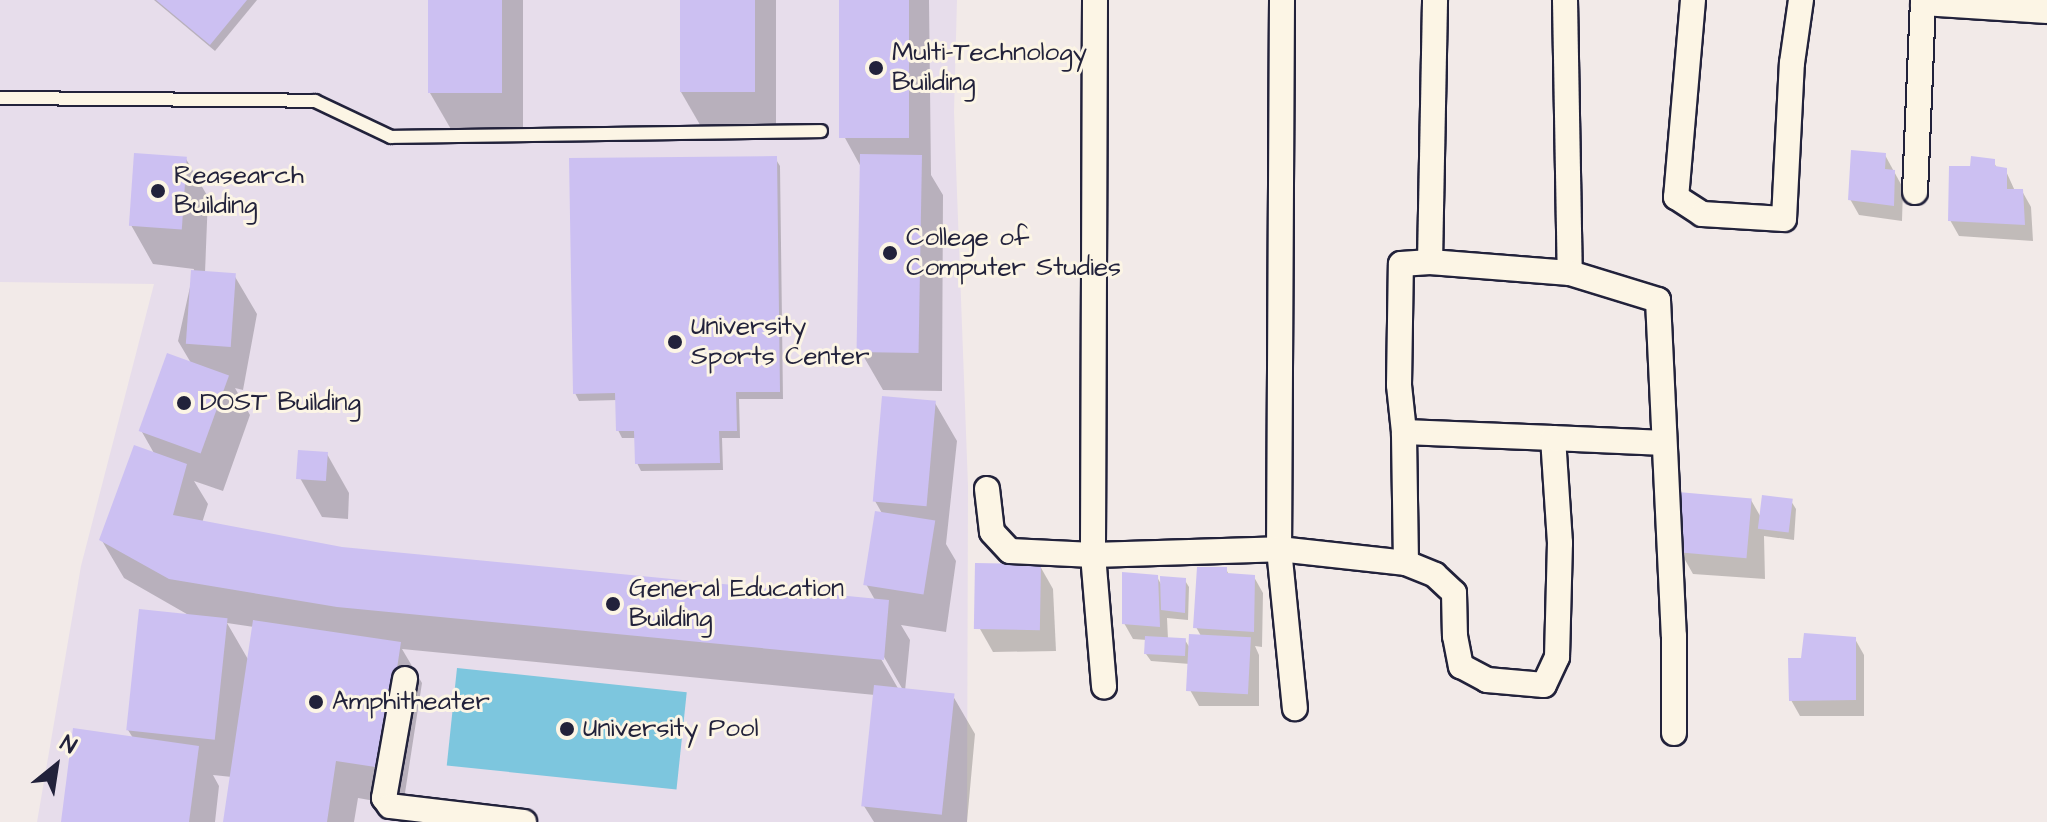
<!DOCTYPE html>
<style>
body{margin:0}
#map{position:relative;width:2047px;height:822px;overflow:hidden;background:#f2eae8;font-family:"Architects Daughter",sans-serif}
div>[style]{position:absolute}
.built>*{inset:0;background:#e7ddeb}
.water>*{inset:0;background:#7dc6de;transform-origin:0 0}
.shadow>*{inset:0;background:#0003}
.building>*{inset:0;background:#ccc0f2;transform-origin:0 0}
.roads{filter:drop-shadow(2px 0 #22223b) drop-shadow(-2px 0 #22223b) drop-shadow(0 2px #22223b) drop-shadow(0 -2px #22223b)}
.service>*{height:12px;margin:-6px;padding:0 6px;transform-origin:6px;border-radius:6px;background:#fcf5e5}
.minor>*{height:24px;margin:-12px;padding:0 12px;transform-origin:12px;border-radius:12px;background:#fcf5e5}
.dots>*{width:22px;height:22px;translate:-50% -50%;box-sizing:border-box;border:4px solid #fcf5e5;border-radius:50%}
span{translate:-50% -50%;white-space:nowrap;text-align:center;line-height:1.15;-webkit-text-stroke:6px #fcf5e5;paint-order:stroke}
.poi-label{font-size:26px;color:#22223b}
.left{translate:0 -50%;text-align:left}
.north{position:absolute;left:16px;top:726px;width:80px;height:80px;-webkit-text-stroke:6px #fcf5e5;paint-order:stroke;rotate:30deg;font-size:22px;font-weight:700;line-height:32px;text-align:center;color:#22223b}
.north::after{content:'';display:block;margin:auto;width:28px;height:36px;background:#22223b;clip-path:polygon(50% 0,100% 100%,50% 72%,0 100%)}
</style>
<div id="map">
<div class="built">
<i style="clip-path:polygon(0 0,957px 0,954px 112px,968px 486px,967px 822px,37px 822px,81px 566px,154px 284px,0 282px)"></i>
</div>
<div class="water">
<i style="left:457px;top:668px;width:231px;height:98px;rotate:6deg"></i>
</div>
<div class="shadow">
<i style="clip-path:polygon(154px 0,257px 0,215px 51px)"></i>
<i style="clip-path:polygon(430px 0,523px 0,523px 131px,452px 131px,430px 93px)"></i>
<i style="clip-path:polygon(682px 0,776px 0,776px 131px,703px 130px,681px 92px)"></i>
<i style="clip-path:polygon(841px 0,929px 0,931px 175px,943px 195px,942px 391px,883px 390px,861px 352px,861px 167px,845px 138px)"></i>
<i style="clip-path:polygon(1885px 155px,1903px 188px,1902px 221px,1859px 215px,1850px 199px)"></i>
<i style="clip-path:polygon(775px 158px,780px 166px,783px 399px,739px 399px,740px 438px,722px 438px,723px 470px,641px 471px,637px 463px,636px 438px,622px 438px,618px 430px,618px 400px,579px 401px,575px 393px)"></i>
<i style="clip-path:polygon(evenodd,186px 159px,208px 197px,205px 273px,234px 275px,257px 314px,243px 390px,235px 388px,250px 415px,223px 491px,194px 481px,208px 504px,202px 523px,342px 549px,875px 600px,866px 584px,883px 515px,875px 501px,935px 403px,957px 441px,946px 544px,956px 561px,946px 632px,901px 625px,910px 640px,905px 691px,953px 696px,975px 734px,967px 822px,874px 822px,864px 806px,875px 695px,402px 649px,422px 683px,403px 806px,358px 798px,354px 822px,225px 822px,232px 777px,213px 775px,219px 786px,215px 822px,63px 822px,133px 738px,128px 730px,192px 617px,124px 578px,101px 539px,155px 455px,142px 432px,191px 363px,178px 341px,194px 269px,153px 264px,131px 225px,186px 159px,227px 623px,254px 627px,249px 661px,227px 623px,186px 159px,880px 650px,903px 690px,899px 690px,877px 652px,880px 650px)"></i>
<i style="clip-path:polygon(1993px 161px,1997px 168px,2005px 169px,2015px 191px,2022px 191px,2031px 207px,2033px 241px,1959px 236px,1950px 220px,1972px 168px)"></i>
<i style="clip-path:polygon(327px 454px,349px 493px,348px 519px,322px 517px,300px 478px)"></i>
<i style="clip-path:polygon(1751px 500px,1763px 521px,1791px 501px,1796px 509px,1794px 540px,1764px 536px,1765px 579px,1693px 574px,1680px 551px)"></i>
<i style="clip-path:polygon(1040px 566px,1053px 589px,1056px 651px,993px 652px,980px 629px)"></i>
<i style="clip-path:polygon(1226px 569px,1229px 575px,1254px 577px,1263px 593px,1262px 647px,1255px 646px,1259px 655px,1259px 706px,1199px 706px,1190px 690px,1190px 664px,1151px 661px,1146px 654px,1147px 640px,1133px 639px,1124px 623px,1157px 577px,1162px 586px,1184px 579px,1189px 587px,1188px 620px,1167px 618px,1168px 639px,1185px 640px,1191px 650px,1201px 636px,1196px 627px)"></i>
<i style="clip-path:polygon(1855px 639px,1864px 655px,1864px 716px,1800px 716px,1791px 700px,1802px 660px)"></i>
</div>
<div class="building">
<i style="clip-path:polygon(156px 0,247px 0,210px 45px)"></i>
<i style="left:428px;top:0;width:74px;height:93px"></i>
<i style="left:680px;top:0;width:75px;height:92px"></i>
<i style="left:839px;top:0;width:70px;height:138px"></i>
<i style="clip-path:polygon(1851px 150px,1886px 153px,1885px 169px,1895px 170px,1894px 206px,1848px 200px)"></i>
<i style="left:134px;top:153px;width:53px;height:73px;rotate:4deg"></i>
<i style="left:860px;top:154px;width:62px;height:198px;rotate:1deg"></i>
<i style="clip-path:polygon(777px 156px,780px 392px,736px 392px,737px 431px,719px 431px,720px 463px,635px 464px,634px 431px,616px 431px,615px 393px,573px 394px,569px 158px)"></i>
<i style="clip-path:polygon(1971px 156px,1995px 159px,1995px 166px,2007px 168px,2007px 189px,2023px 189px,2025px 225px,1948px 221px,1949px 166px,1970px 166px)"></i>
<i style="left:191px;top:270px;width:45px;height:74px;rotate:4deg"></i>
<i style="left:167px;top:353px;width:66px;height:83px;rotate:20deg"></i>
<i style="left:882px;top:396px;width:54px;height:106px;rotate:5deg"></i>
<i style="clip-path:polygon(134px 445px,187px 464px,173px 515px,342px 547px,889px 600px,884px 660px,337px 607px,169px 579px,99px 540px)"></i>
<i style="left:298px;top:450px;width:30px;height:29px;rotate:4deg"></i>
<i style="left:1678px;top:492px;width:74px;height:60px;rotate:5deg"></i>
<i style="left:1762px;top:495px;width:31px;height:34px;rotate:7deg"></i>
<i style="left:875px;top:511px;width:61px;height:75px;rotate:9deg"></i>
<i style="left:975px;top:563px;width:66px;height:66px;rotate:1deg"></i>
<i style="clip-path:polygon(1197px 567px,1227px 567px,1227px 573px,1255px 575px,1254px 632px,1193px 628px)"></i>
<i style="clip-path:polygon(1122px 572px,1158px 575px,1160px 627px,1122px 624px)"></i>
<i style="clip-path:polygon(1160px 576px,1186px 578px,1185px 613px,1161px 610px)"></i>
<i style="left:139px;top:609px;width:89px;height:122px;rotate:6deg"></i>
<i style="clip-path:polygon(253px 620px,401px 642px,382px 768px,336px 761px,327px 822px,223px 822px)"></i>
<i style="clip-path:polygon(1804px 633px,1856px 637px,1856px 700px,1789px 701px,1788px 658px,1801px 658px)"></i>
<i style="left:1189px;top:634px;width:62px;height:57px;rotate:3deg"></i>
<i style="left:1145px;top:636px;width:41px;height:18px;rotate:3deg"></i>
<i style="left:874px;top:685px;width:81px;height:122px;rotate:6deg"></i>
<i style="clip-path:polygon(73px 728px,199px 746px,189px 822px,61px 822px)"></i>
</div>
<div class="roads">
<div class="service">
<i style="left:0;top:98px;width:315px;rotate:0.5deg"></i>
<i style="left:315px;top:101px;width:84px;rotate:25.3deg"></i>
<i style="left:391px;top:137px;width:430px;rotate:-0.8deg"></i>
</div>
<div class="minor">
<i style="left:1095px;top:0;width:555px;rotate:90.21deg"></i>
<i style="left:1093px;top:555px;width:132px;rotate:85.2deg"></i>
<i style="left:1282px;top:0;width:549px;rotate:90.31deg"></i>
<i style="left:1279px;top:549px;width:160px;rotate:84.3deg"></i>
<i style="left:1565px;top:0;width:273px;rotate:89deg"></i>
<i style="left:1693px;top:0;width:198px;rotate:94.9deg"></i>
<i style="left:1676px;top:197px;width:31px;rotate:33deg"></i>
<i style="left:1702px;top:214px;width:82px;rotate:3.5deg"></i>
<i style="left:1784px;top:219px;width:156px;rotate:-87.1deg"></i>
<i style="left:1792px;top:63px;width:64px;rotate:-81.9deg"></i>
<i style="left:1923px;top:3px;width:124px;rotate:3.7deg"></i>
<i style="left:1915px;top:192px;width:192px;rotate:-87.6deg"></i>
<i style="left:1430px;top:262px;width:262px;rotate:-88.9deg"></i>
<i style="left:1404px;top:432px;width:149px;rotate:2.3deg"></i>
<i style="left:987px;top:489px;width:43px;rotate:83.4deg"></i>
<i style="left:992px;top:532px;width:26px;rotate:47deg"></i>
<i style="left:1010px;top:551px;width:83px;rotate:2.8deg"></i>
<i style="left:1093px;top:555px;width:186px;rotate:-1.8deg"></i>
<i style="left:1279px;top:549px;width:128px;rotate:6.3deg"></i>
<i style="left:1406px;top:563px;width:31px;rotate:22deg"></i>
<i style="left:1435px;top:575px;width:26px;rotate:43deg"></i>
<i style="left:1454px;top:593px;width:43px;rotate:88.7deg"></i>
<i style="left:1455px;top:636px;width:31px;rotate:79deg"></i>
<i style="left:1461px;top:666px;width:30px;rotate:28deg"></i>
<i style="left:1487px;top:680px;width:57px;rotate:5deg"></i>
<i style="left:1544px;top:685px;width:31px;rotate:-65deg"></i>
<i style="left:1557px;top:657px;width:114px;rotate:-88.5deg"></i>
<i style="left:1560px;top:543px;width:105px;rotate:-93.8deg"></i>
<i style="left:1553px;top:438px;width:111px;rotate:2.6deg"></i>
<i style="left:1406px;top:563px;width:131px;rotate:-90.9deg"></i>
<i style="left:1404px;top:432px;width:47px;rotate:-96.1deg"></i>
<i style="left:1399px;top:385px;width:121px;rotate:-89.1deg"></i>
<i style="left:1401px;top:264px;width:29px;rotate:-4deg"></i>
<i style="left:1430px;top:262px;width:140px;rotate:4.5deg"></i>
<i style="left:1570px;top:273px;width:92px;rotate:17.1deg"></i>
<i style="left:1658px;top:300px;width:336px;rotate:87.3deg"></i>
<i style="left:1674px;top:636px;width:97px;rotate:90deg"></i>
<i style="left:405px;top:679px;width:121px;rotate:100deg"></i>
<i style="left:384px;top:798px;width:10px;rotate:53deg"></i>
<i style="left:390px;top:806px;width:135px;rotate:6.8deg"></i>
</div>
</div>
<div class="dots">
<i style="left:876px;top:68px;background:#22223b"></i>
<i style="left:158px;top:191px;background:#22223b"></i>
<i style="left:890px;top:253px;background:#22223b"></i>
<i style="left:675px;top:342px;background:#22223b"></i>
<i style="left:184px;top:403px;background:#22223b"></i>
<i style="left:613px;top:604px;background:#22223b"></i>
<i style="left:316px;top:702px;background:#22223b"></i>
<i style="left:567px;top:729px;background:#22223b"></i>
</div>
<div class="poi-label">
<span class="left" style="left:892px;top:68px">Multi-Technology<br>Building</span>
<span class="left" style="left:174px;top:191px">Reasearch<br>Building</span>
<span class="left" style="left:906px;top:253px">College of<br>Computer Studies</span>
<span class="left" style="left:691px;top:342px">University<br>Sports Center</span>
<span class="left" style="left:200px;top:403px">DOST Building</span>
<span class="left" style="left:629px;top:604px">General Education<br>Building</span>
<span class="left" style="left:332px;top:702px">Amphitheater</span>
<span class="left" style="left:583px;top:729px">University Pool</span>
</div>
<div class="north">N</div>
</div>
